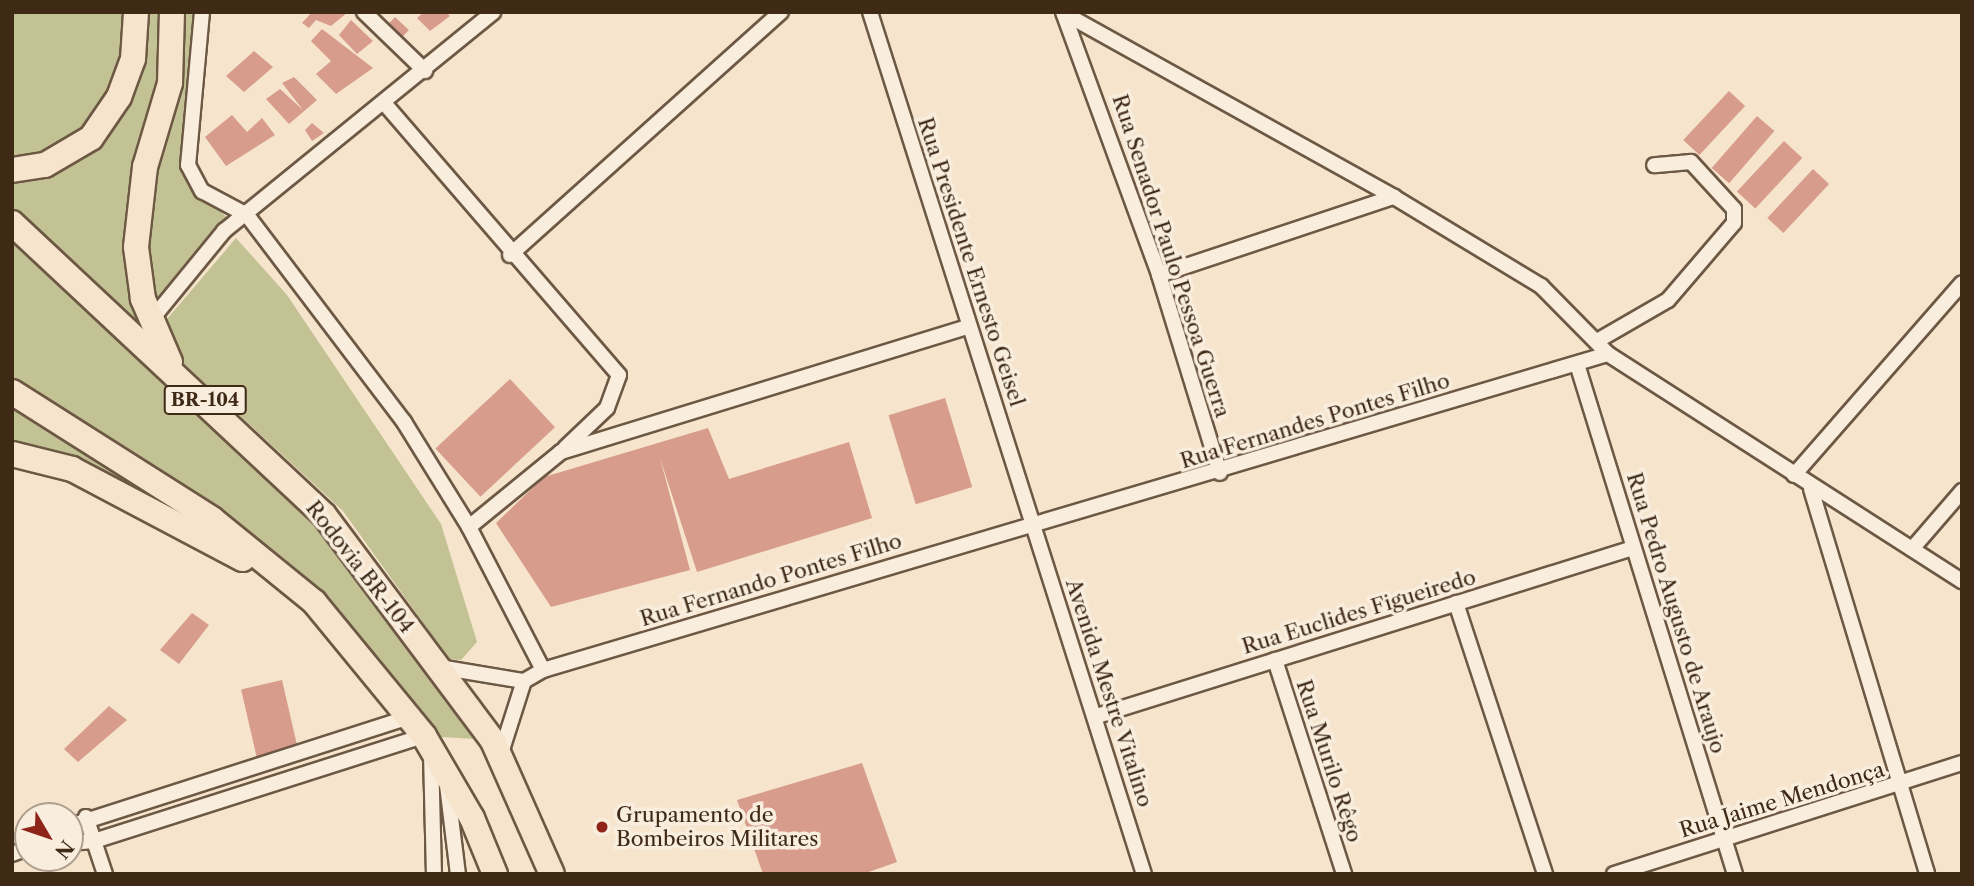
<!DOCTYPE html>
<meta charset="utf-8">
<style>
body{margin:0}
#map{position:relative;width:1974px;height:886px;overflow:hidden;background:#f6e4cc;font-family:"Libre Caslon Text",serif}
div>[style]{position:absolute}
.green>*{inset:0;background:#c2c294}
.building>*{inset:0;background:#d79c8c;transform-origin:0 0}
.roads{filter:drop-shadow(2px 0 #6d5844) drop-shadow(-2px 0 #6d5844) drop-shadow(0 2px #6d5844) drop-shadow(0 -2px #6d5844)}
.street>*{height:14px;margin:-7px;padding:0 7px;transform-origin:7px;border-radius:7px;background:#f9edde}
.highway>*{height:24px;margin:-12px;padding:0 12px;transform-origin:12px;border-radius:12px;background:#f6e4cc}
.dots>*{width:19px;height:19px;translate:-50% -50%;box-sizing:border-box;border:4px solid #f9edde;border-radius:50%}
span{translate:-50% -50%;white-space:nowrap;text-align:center;line-height:1.15;-webkit-text-stroke:7px #f9edde;paint-order:stroke}
.shield-label span{padding:2px 5px;background:#f9edde;border:2px solid;border-radius:5px;-webkit-text-stroke-width:0}
.shield-label{font-size:19px;color:#3f2a16;font-weight:700}
.street-label{font-size:21px;color:#3f2a16}
.poi-label{font-size:21px;color:#3f2a16}
.left{translate:0 -50%;text-align:left}
.frame{position:absolute;inset:0;border:14px solid #3f2a16;pointer-events:none}
.north{position:absolute;left:14px;top:802px;width:70px;height:70px;box-sizing:border-box;background:#f9edde;border:2px solid #af9f8e;border-radius:50%;rotate:129deg;font-size:19px;font-weight:700;line-height:28px;text-align:center;color:#3f2a16}
.north::after{content:'';display:block;margin:auto;width:24px;height:32px;background:#8f2418;clip-path:polygon(50% 0,100% 100%,50% 72%,0 100%)}
</style>
<div id="map">
<div class="green">
<i style="clip-path:polygon(12px 12px,172px 12px,136px 247px,172px 367px,324px 515px,492px 740px,424px 736px,295px 586px,12px 454px)"></i>
<i style="clip-path:polygon(184px 12px,194px 12px,179px 167px,229px 220px,205px 239px,154px 301px,147px 242px,156px 172px,180px 81px)"></i>
<i style="clip-path:polygon(236px 238px,287px 295px,441px 524px,477px 642px,461px 660px,449px 659px,343px 511px,183px 363px,167px 319px)"></i>
</div>
<div class="building">
<i style="clip-path:polygon(312px 12px,348px 12px,331px 26px,316px 20px,309px 28px,302px 23px)"></i>
<i style="clip-path:polygon(424px 12px,446px 12px,450px 16px,430px 31px,417px 18px)"></i>
<i style="left:395px;top:17px;width:19px;height:12px;rotate:43deg"></i>
<i style="clip-path:polygon(351px 20px,373px 41px,357px 54px,339px 35px)"></i>
<i style="clip-path:polygon(322px 29px,373px 68px,336px 94px,316px 74px,331px 61px,348px 78px,311px 41px)"></i>
<i style="clip-path:polygon(254px 51px,273px 67px,244px 92px,226px 76px)"></i>
<i style="clip-path:polygon(294px 77px,317px 100px,289px 124px,266px 99px,280px 89px,303px 110px,282px 83px)"></i>
<i style="left:1729px;top:91px;width:22px;height:67px;rotate:43deg"></i>
<i style="clip-path:polygon(232px 115px,247px 132px,262px 118px,275px 135px,226px 166px,205px 137px)"></i>
<i style="left:1757px;top:116px;width:23px;height:69px;rotate:41deg"></i>
<i style="clip-path:polygon(312px 123px,324px 133px,312px 141px,305px 130px)"></i>
<i style="left:1784px;top:141px;width:25px;height:69px;rotate:43deg"></i>
<i style="left:1813px;top:169px;width:22px;height:67px;rotate:43deg"></i>
<i style="left:510px;top:379px;width:66px;height:102px;rotate:47deg"></i>
<i style="left:945px;top:398px;width:93px;height:59px;rotate:73deg"></i>
<i style="clip-path:polygon(708px 428px,729px 479px,849px 442px,872px 518px,697px 572px,660px 458px,690px 570px,551px 607px,496px 523px,544px 477px)"></i>
<i style="clip-path:polygon(192px 613px,209px 625px,179px 664px,160px 650px)"></i>
<i style="left:282px;top:680px;width:70px;height:42px;rotate:77deg"></i>
<i style="clip-path:polygon(109px 706px,127px 720px,78px 762px,64px 749px)"></i>
<i style="clip-path:polygon(862px 763px,897px 862px,863px 874px,763px 874px,737px 800px)"></i>
</div>
<div class="roads">
<div class="street">
<i style="left:202px;top:12px;width:154px;rotate:95.2deg"></i>
<i style="left:188px;top:165px;width:30px;rotate:62deg"></i>
<i style="left:202px;top:191px;width:51px;rotate:28.1deg"></i>
<i style="left:364px;top:12px;width:85px;rotate:44deg"></i>
<i style="left:870px;top:12px;width:904px;rotate:72.37deg"></i>
<i style="left:1063px;top:12px;width:280px;rotate:69.9deg"></i>
<i style="left:1159px;top:275px;width:207px;rotate:72.9deg"></i>
<i style="left:1069px;top:16px;width:372px;rotate:29.1deg"></i>
<i style="left:385px;top:104px;width:358px;rotate:49.2deg"></i>
<i style="left:619px;top:375px;width:35px;rotate:110deg"></i>
<i style="left:607px;top:408px;width:58px;rotate:136.4deg"></i>
<i style="left:247px;top:215px;width:260px;rotate:52.8deg"></i>
<i style="left:404px;top:422px;width:123px;rotate:58.2deg"></i>
<i style="left:469px;top:527px;width:161px;rotate:62.6deg"></i>
<i style="left:510px;top:255px;width:364px;rotate:-41.9deg"></i>
<i style="left:1159px;top:275px;width:248px;rotate:-18.4deg"></i>
<i style="left:1394px;top:197px;width:172px;rotate:31.2deg"></i>
<i style="left:1541px;top:286px;width:95px;rotate:45.4deg"></i>
<i style="left:1608px;top:354px;width:421px;rotate:32.7deg"></i>
<i style="left:152px;top:319px;width:114px;rotate:-50.7deg"></i>
<i style="left:224px;top:231px;width:347px;rotate:-39.1deg"></i>
<i style="left:1597px;top:341px;width:82px;rotate:-30deg"></i>
<i style="left:1668px;top:300px;width:101px;rotate:-49.4deg"></i>
<i style="left:1734px;top:223px;width:14px;rotate:-90deg"></i>
<i style="left:1734px;top:209px;width:64px;rotate:-132.5deg"></i>
<i style="left:1691px;top:162px;width:37px;rotate:175deg"></i>
<i style="left:1577px;top:364px;width:534px;rotate:72.79deg"></i>
<i style="left:1794px;top:475px;width:255px;rotate:-48.8deg"></i>
<i style="left:1811px;top:489px;width:402px;rotate:73.2deg"></i>
<i style="left:469px;top:527px;width:119px;rotate:-39.2deg"></i>
<i style="left:561px;top:452px;width:426px;rotate:-17.1deg"></i>
<i style="left:1912px;top:549px;width:77px;rotate:-49.2deg"></i>
<i style="left:1456px;top:603px;width:285px;rotate:71.8deg"></i>
<i style="left:1275px;top:660px;width:225px;rotate:72.1deg"></i>
<i style="left:439px;top:667px;width:86px;rotate:9.4deg"></i>
<i style="left:524px;top:681px;width:22px;rotate:-30deg"></i>
<i style="left:543px;top:670px;width:1111px;rotate:-16.53deg"></i>
<i style="left:1097px;top:716px;width:562px;rotate:-17.4deg"></i>
<i style="left:431px;top:753px;width:121px;rotate:88.6deg"></i>
<i style="left:500px;top:756px;width:79px;rotate:-72.3deg"></i>
<i style="left:447px;top:785px;width:90px;rotate:83deg"></i>
<i style="left:86px;top:817px;width:60px;rotate:71.6deg"></i>
<i style="left:70px;top:826px;width:356px;rotate:-17.8deg"></i>
<i style="left:70px;top:843px;width:24px;rotate:-5deg"></i>
<i style="left:94px;top:841px;width:346px;rotate:-17.7deg"></i>
<i style="left:12px;top:854px;width:17px;rotate:-21deg"></i>
<i style="left:1614px;top:874px;width:365px;rotate:-17.7deg"></i>
</div>
<div class="highway">
<i style="left:12px;top:170px;width:33px;rotate:-9deg"></i>
<i style="left:45px;top:165px;width:53px;rotate:-30.4deg"></i>
<i style="left:91px;top:138px;width:50px;rotate:-55.7deg"></i>
<i style="left:119px;top:97px;width:40px;rotate:-69.8deg"></i>
<i style="left:133px;top:59px;width:47px;rotate:-86.3deg"></i>
<i style="left:12px;top:223px;width:427px;rotate:43.1deg"></i>
<i style="left:324px;top:515px;width:282px;rotate:53.2deg"></i>
<i style="left:493px;top:741px;width:145px;rotate:66.1deg"></i>
<i style="left:170px;top:362px;width:69px;rotate:-113.2deg"></i>
<i style="left:143px;top:299px;width:52px;rotate:-97.7deg"></i>
<i style="left:136px;top:247px;width:81px;rotate:-83.6deg"></i>
<i style="left:145px;top:167px;width:88px;rotate:-73.4deg"></i>
<i style="left:170px;top:83px;width:71px;rotate:-88.4deg"></i>
<i style="left:12px;top:392px;width:237px;rotate:32.4deg"></i>
<i style="left:212px;top:519px;width:132px;rotate:39.1deg"></i>
<i style="left:314px;top:602px;width:173px;rotate:50.6deg"></i>
<i style="left:424px;top:736px;width:95px;rotate:59.7deg"></i>
<i style="left:472px;top:818px;width:61px;rotate:67.7deg"></i>
<i style="left:12px;top:454px;width:62px;rotate:14deg"></i>
<i style="left:72px;top:469px;width:193px;rotate:27.8deg"></i>
</div>
</div>
<div class="dots">
<i style="left:602px;top:827px;background:#8f2418"></i>
</div>
<div class="shield-label">
<span style="left:205px;top:400px">BR-104</span>
</div>
<div class="street-label">
<span style="left:1171px;top:256px;rotate:72deg">Rua Senador Paulo Pessoa Guerra</span>
<span style="left:971px;top:262px;rotate:72deg">Rua Presidente Ernesto Geisel</span>
<span style="left:1315px;top:421px;rotate:-17deg">Rua Fernandes Pontes Filho</span>
<span style="left:360px;top:567px;rotate:52deg">Rodovia BR-104</span>
<span style="left:771px;top:580px;rotate:-17deg">Rua Fernando Pontes Filho</span>
<span style="left:1359px;top:612px;rotate:-17deg">Rua Euclides Figueiredo</span>
<span style="left:1676px;top:613px;rotate:73deg">Rua Pedro Augusto de Araujo</span>
<span style="left:1109px;top:693px;rotate:72deg">Avenida Mestre Vitalino</span>
<span style="left:1329px;top:761px;rotate:72deg">Rua Murilo Rêgo</span>
<span style="left:1782px;top:800px;rotate:-17deg">Rua Jaime Mendonça</span>
</div>
<div class="poi-label">
<span class="left" style="left:616px;top:827px">Grupamento de<br>Bombeiros Militares</span>
</div>
<div class="frame"></div>
<div class="north">N</div>
</div>
